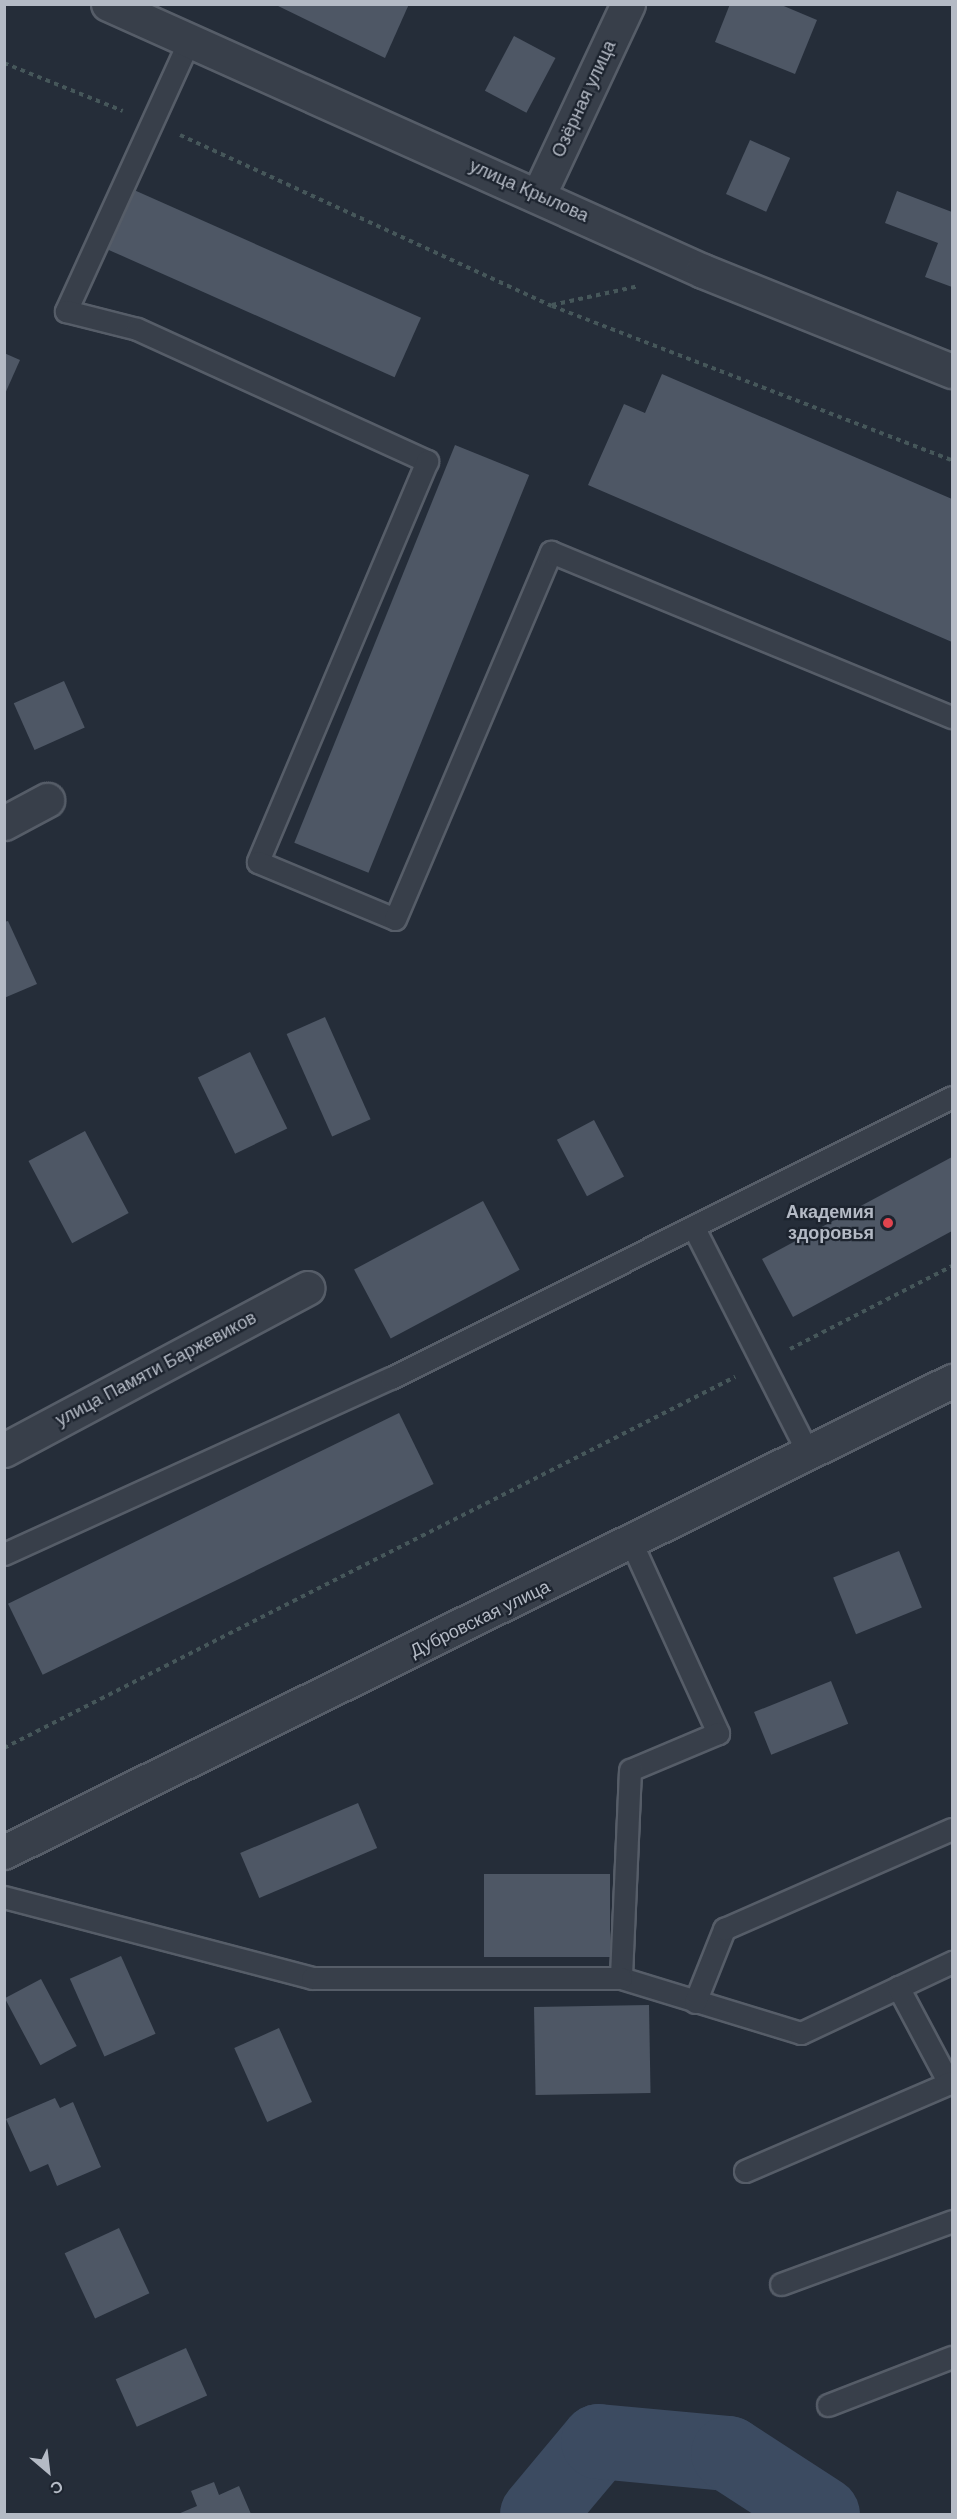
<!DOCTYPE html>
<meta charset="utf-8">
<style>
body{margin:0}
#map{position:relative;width:957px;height:2519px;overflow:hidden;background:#252d39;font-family:Arial,sans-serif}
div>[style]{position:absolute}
.river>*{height:75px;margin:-37.5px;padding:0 37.5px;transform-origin:37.5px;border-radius:37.5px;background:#3c4b61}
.building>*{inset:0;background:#4e5765;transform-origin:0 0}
.path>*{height:4px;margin-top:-2px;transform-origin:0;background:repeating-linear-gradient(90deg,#46575a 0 4.5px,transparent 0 9px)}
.roads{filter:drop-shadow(2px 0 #565d68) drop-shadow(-2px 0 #565d68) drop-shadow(0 2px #565d68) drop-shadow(0 -2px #565d68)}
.service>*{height:21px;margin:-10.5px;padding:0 10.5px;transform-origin:10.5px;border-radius:10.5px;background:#383f4a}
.minor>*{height:33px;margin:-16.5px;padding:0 16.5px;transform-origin:16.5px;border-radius:16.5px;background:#383f4a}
.tertiary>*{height:33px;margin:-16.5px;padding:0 16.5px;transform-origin:16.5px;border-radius:16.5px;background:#383f4a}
.dots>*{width:16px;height:16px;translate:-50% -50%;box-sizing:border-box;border:3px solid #1d242f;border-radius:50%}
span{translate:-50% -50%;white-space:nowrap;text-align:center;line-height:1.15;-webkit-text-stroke:4.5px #1d242f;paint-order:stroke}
.street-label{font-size:18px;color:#b4bac5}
.poi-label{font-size:18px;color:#b4bac5;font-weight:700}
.right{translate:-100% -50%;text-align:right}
.frame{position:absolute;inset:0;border:6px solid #b4bac5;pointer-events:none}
.north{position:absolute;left:18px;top:2441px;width:60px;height:60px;-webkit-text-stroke:4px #1d242f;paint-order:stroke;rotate:152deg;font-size:16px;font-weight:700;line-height:24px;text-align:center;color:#b4bac5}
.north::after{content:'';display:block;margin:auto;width:21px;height:27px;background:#b4bac5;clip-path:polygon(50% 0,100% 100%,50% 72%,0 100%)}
</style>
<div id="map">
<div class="river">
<i style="left:537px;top:2514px;width:95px;rotate:-50.1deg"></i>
<i style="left:598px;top:2441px;width:131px;rotate:5.3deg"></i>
<i style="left:728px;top:2453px;width:112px;rotate:33deg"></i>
</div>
<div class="building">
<i style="clip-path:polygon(274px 4px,409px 4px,385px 58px)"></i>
<i style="clip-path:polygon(730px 4px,779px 4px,817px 20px,795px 74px,715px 42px)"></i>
<i style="left:514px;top:36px;width:47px;height:62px;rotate:28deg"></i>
<i style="left:750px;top:140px;width:44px;height:59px;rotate:24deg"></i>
<i style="left:125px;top:186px;width:324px;height:65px;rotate:24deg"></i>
<i style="clip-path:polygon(897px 191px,952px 212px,952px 287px,925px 277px,938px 243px,885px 223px)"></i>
<i style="clip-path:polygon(4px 353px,20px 360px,4px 396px)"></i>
<i style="clip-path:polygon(662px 374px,952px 499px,952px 642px,588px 485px,624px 404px,645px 413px)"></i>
<i style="left:455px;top:445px;width:80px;height:429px;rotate:22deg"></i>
<i style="left:64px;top:681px;width:51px;height:55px;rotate:66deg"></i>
<i style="clip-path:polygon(8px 921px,37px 984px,4px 998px,4px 922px)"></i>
<i style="left:325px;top:1017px;width:112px;height:42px;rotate:66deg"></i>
<i style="left:250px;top:1052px;width:85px;height:58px;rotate:64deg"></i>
<i style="left:594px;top:1120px;width:64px;height:42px;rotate:62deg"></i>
<i style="left:85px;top:1131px;width:93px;height:64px;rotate:62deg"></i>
<i style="clip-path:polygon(952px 1157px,952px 1231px,793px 1317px,762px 1259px)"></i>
<i style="left:483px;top:1201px;width:78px;height:146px;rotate:62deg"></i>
<i style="left:399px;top:1413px;width:79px;height:435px;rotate:64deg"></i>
<i style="left:899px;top:1551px;width:61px;height:71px;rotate:68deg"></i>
<i style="left:831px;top:1681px;width:46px;height:83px;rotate:68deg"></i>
<i style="left:358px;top:1803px;width:49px;height:128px;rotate:67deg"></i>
<i style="left:484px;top:1874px;width:126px;height:83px"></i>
<i style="left:121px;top:1956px;width:85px;height:56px;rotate:66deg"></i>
<i style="left:41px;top:1979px;width:76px;height:41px;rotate:62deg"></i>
<i style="left:649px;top:2005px;width:88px;height:115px;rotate:89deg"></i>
<i style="left:279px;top:2028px;width:81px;height:49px;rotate:66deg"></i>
<i style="clip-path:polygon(55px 2098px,60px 2108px,73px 2102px,101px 2167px,57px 2186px,48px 2164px,30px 2172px,6px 2119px)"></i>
<i style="left:119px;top:2228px;width:72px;height:60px;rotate:65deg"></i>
<i style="left:186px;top:2348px;width:52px;height:77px;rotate:66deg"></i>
<i style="clip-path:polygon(214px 2482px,219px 2495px,239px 2486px,251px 2514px,178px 2514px,197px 2506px,191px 2491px)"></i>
</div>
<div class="path">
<i style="left:4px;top:63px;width:128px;rotate:22deg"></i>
<i style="left:180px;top:135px;width:409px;rotate:24.7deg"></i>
<i style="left:552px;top:306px;width:429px;rotate:21.1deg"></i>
<i style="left:552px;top:305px;width:89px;rotate:-12.3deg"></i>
<i style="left:790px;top:1349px;width:182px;rotate:-27.1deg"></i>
<i style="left:4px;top:1748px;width:820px;rotate:-26.91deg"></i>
</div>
<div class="roads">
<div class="service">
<i style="left:189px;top:41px;width:297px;rotate:114.5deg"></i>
<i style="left:66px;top:311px;width:73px;rotate:14.2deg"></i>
<i style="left:137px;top:329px;width:319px;rotate:24.5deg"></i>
<i style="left:427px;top:461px;width:435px;rotate:112.9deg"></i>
<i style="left:258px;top:862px;width:148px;rotate:22.6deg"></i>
<i style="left:395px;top:919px;width:399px;rotate:-67deg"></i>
<i style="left:551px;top:552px;width:434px;rotate:22.4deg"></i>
<i style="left:695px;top:1230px;width:252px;rotate:63.1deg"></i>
<i style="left:632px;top:1544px;width:208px;rotate:65.5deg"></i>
<i style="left:718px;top:1733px;width:95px;rotate:157.2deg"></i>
<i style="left:630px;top:1770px;width:208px;rotate:92.5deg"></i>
<i style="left:621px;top:1978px;width:188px;rotate:17deg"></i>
<i style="left:801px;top:2033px;width:167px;rotate:-25.2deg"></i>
<i style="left:4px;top:1554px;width:425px;rotate:-24.5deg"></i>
<i style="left:391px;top:1378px;width:627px;rotate:-26.61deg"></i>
<i style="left:4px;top:1897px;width:318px;rotate:14.7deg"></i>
<i style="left:312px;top:1978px;width:309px"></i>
<i style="left:898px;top:1987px;width:109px;rotate:62deg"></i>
<i style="left:695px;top:2002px;width:79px;rotate:-68.3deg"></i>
<i style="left:724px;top:1929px;width:249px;rotate:-23.7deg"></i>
<i style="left:745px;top:2171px;width:225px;rotate:-23.3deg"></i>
<i style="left:781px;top:2284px;width:182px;rotate:-20.2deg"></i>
<i style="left:828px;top:2405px;width:133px;rotate:-21.2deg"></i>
</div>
<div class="minor">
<i style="left:108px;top:4px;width:652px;rotate:24.17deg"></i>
<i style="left:703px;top:271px;width:268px;rotate:21.9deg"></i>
<i style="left:539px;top:194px;width:210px;rotate:-64.9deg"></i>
<i style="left:4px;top:823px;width:49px;rotate:-28.1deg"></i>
<i style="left:4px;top:1450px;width:344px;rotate:-28.1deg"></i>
</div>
<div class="tertiary">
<i style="left:4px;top:1852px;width:1059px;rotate:-26.42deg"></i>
</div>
</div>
<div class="dots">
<i style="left:888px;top:1223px;background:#e0444e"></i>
</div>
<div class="street-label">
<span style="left:584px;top:99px;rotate:-65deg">Озёрная улица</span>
<span style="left:529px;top:191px;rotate:24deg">улица Крылова</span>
<span style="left:156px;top:1369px;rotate:-28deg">улица Памяти Баржевиков</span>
<span style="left:480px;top:1619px;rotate:-26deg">Дубровская улица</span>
</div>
<div class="poi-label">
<span class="right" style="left:874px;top:1223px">Академия<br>здоровья</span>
</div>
<div class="frame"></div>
<div class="north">С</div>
</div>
